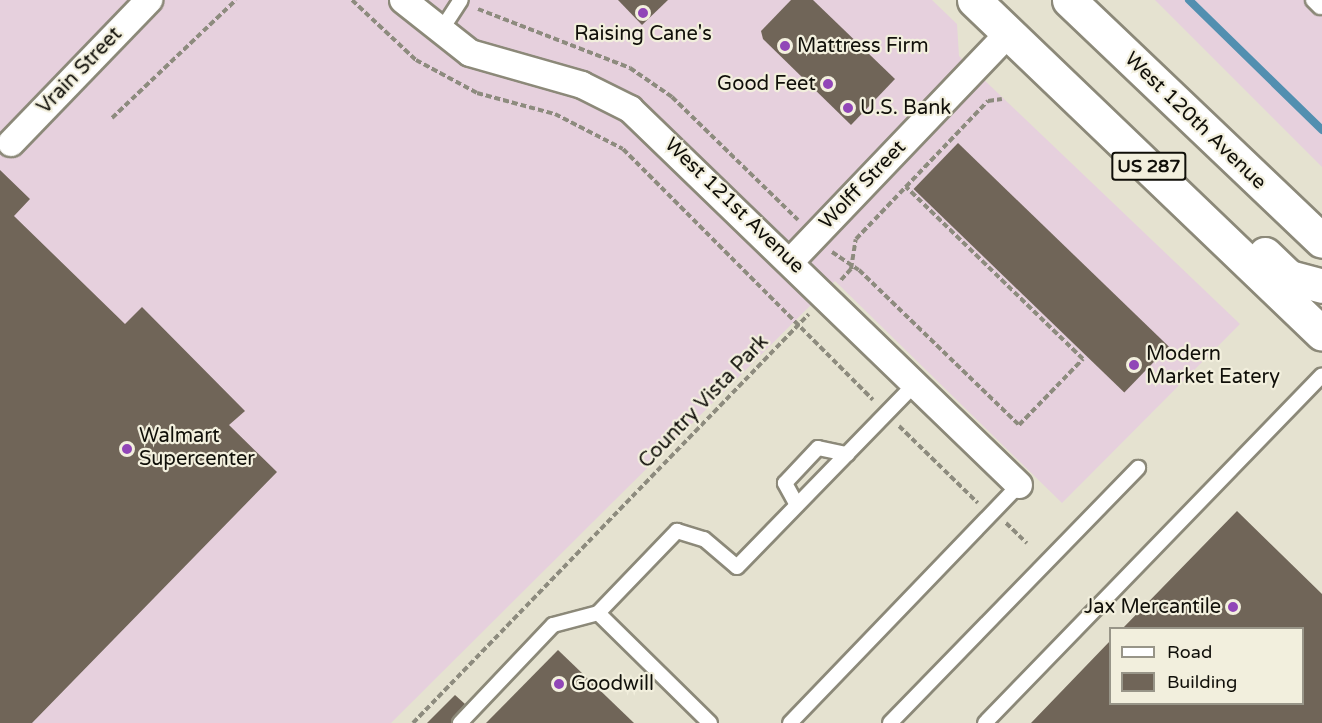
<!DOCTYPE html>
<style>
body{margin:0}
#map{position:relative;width:1322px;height:723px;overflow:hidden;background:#e5e2d0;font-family:"Varela Round",sans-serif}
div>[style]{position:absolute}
.commercial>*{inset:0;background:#e6d0dd}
.stream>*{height:8px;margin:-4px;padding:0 4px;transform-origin:4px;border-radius:4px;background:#528fb0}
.building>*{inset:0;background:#706558;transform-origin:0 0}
.path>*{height:4px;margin-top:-2px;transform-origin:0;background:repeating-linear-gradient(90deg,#8d8b7e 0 6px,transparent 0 9px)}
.roads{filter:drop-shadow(2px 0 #8c8979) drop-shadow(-2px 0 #8c8979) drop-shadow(0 2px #8c8979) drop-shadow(0 -2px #8c8979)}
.service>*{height:14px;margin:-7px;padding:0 7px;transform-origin:7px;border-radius:7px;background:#fff}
.minor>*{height:26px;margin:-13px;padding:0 13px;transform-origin:13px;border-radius:13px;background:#fff}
.primary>*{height:33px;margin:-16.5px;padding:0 16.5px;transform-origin:16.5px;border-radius:16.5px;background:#fff}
.dots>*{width:16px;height:16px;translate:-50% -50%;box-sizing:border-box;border:3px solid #f2efdd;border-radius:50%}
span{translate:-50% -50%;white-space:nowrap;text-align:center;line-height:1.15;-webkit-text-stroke:4.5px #f2efdd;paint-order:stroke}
.shield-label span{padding:2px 4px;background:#f2efdd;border:2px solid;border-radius:4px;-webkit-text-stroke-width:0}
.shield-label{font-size:18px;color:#100f09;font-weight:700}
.poi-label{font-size:20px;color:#100f09}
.left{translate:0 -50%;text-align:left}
.right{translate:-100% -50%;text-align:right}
.street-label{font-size:20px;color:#100f09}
.legend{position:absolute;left:1109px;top:627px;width:195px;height:78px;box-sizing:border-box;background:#f2efdd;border:2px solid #989588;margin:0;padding:8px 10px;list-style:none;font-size:18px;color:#100f09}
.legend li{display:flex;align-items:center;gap:12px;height:30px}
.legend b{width:30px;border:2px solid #989588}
</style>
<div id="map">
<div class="commercial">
<i style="clip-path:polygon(0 0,932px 0,957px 24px,959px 56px,1240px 324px,1062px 503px,835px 281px,391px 723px,0 723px)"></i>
<i style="clip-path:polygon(1155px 0,1322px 0,1322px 167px)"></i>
</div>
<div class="stream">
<i style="left:1189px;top:0;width:186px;rotate:44.3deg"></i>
</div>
<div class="building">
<i style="clip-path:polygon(618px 0,668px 0,642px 25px)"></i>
<i style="clip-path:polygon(791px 0,813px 0,895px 79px,851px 125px,763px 39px,761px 31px)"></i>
<i style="left:958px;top:143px;width:293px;height:64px;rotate:44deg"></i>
<i style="clip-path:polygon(0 170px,30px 199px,14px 216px,125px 324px,142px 307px,245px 411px,229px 425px,277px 472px,32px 723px,0 723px)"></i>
<i style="clip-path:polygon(1237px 511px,1322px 594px,1322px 723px,1031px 723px,1110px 641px,1110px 704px,1302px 704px,1302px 628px,1123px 628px)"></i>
<i style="clip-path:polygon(558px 650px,634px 723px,486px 723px)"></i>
<i style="clip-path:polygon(455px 695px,465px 704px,451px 723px,427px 723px)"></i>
</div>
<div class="path">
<i style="left:352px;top:0;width:88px;rotate:43.2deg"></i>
<i style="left:416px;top:60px;width:69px;rotate:28.4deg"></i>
<i style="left:477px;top:93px;width:81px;rotate:15.1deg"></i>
<i style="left:555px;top:114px;width:76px;rotate:27.2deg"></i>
<i style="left:623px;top:149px;width:354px;rotate:45.1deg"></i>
<i style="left:478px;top:9px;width:163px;rotate:21.2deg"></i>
<i style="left:630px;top:68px;width:51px;rotate:34.6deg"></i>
<i style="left:672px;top:97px;width:176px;rotate:44.3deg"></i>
<i style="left:112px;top:118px;width:171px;rotate:-43.6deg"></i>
<i style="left:832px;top:252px;width:32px;rotate:34deg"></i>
<i style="left:859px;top:270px;width:223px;rotate:44.1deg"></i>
<i style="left:1019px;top:425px;width:92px;rotate:-45.9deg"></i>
<i style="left:1083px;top:359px;width:247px;rotate:-135.8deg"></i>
<i style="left:841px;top:280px;width:15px;rotate:-48deg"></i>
<i style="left:851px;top:269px;width:30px;rotate:-81deg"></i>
<i style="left:856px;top:239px;width:191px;rotate:-46.3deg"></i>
<i style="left:988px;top:101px;width:14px;rotate:-8deg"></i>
<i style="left:899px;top:426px;width:110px;rotate:44.3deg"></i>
<i style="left:1006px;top:523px;width:29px;rotate:44deg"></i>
<i style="left:413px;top:723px;width:569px;rotate:-45.93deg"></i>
</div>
<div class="roads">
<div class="service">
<i style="left:1313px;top:0;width:10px;rotate:45deg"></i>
<i style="left:440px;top:32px;width:38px;rotate:-57deg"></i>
<i style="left:797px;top:505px;width:25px;rotate:-119deg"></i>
<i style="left:785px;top:483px;width:48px;rotate:-46.7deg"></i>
<i style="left:818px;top:448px;width:30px;rotate:12deg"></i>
<i style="left:460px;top:723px;width:135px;rotate:-46.5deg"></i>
<i style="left:553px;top:625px;width:47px;rotate:-14.9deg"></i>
<i style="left:710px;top:723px;width:157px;rotate:-135.5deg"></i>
<i style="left:598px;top:613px;width:114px;rotate:-46.1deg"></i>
<i style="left:677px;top:531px;width:28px;rotate:17deg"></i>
<i style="left:704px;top:539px;width:43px;rotate:40.3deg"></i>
<i style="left:737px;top:567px;width:257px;rotate:-45.8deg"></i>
<i style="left:790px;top:723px;width:330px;rotate:-46.1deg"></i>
<i style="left:890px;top:723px;width:356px;rotate:-45.8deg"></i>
<i style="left:985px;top:723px;width:484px;rotate:-45.9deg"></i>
</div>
<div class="minor">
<i style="left:403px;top:0;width:85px;rotate:38.3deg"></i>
<i style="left:470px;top:53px;width:116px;rotate:15.9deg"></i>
<i style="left:582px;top:85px;width:54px;rotate:26.6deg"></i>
<i style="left:630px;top:109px;width:541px;rotate:44.03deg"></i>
<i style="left:11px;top:143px;width:199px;rotate:-46deg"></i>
<i style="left:791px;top:261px;width:317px;rotate:-46.3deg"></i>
</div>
<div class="primary">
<i style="left:974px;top:0;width:482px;rotate:43.8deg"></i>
<i style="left:1069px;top:0;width:349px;rotate:43.6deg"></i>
<i style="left:1265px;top:254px;width:33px;rotate:44deg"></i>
<i style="left:1289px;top:277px;width:34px;rotate:15deg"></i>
</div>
</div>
<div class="dots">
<i style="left:643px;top:13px;background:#9146b7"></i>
<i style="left:785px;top:46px;background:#9146b7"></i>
<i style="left:828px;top:84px;background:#9146b7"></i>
<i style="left:848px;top:108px;background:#9146b7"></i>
<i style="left:1134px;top:365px;background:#9146b7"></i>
<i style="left:127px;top:449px;background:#9146b7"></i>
<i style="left:1233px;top:607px;background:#9146b7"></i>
<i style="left:559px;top:684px;background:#9146b7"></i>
</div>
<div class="shield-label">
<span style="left:1149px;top:166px">US 287</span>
</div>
<div class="poi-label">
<span style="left:643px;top:34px">Raising Cane's</span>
<span class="left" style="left:797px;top:46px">Mattress Firm</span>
<span class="right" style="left:816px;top:84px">Good Feet</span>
<span class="left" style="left:860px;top:108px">U.S. Bank</span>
<span class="left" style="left:1146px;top:366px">Modern<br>Market Eatery</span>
<span class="left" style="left:139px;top:448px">Walmart<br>Supercenter</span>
<span class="right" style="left:1221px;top:607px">Jax Mercantile</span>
<span class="left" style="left:571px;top:684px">Goodwill</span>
</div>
<div class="street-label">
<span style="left:80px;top:71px;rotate:-46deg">Vrain Street</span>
<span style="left:1195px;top:121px;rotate:44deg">West 120th Avenue</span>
<span style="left:863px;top:185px;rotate:-46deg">Wolff Street</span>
<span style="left:734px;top:206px;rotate:44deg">West 121st Avenue</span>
<span style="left:704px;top:402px;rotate:-46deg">Country Vista Park</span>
</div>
<ul class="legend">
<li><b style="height:8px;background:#fff"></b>Road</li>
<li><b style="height:16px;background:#706558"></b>Building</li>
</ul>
</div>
